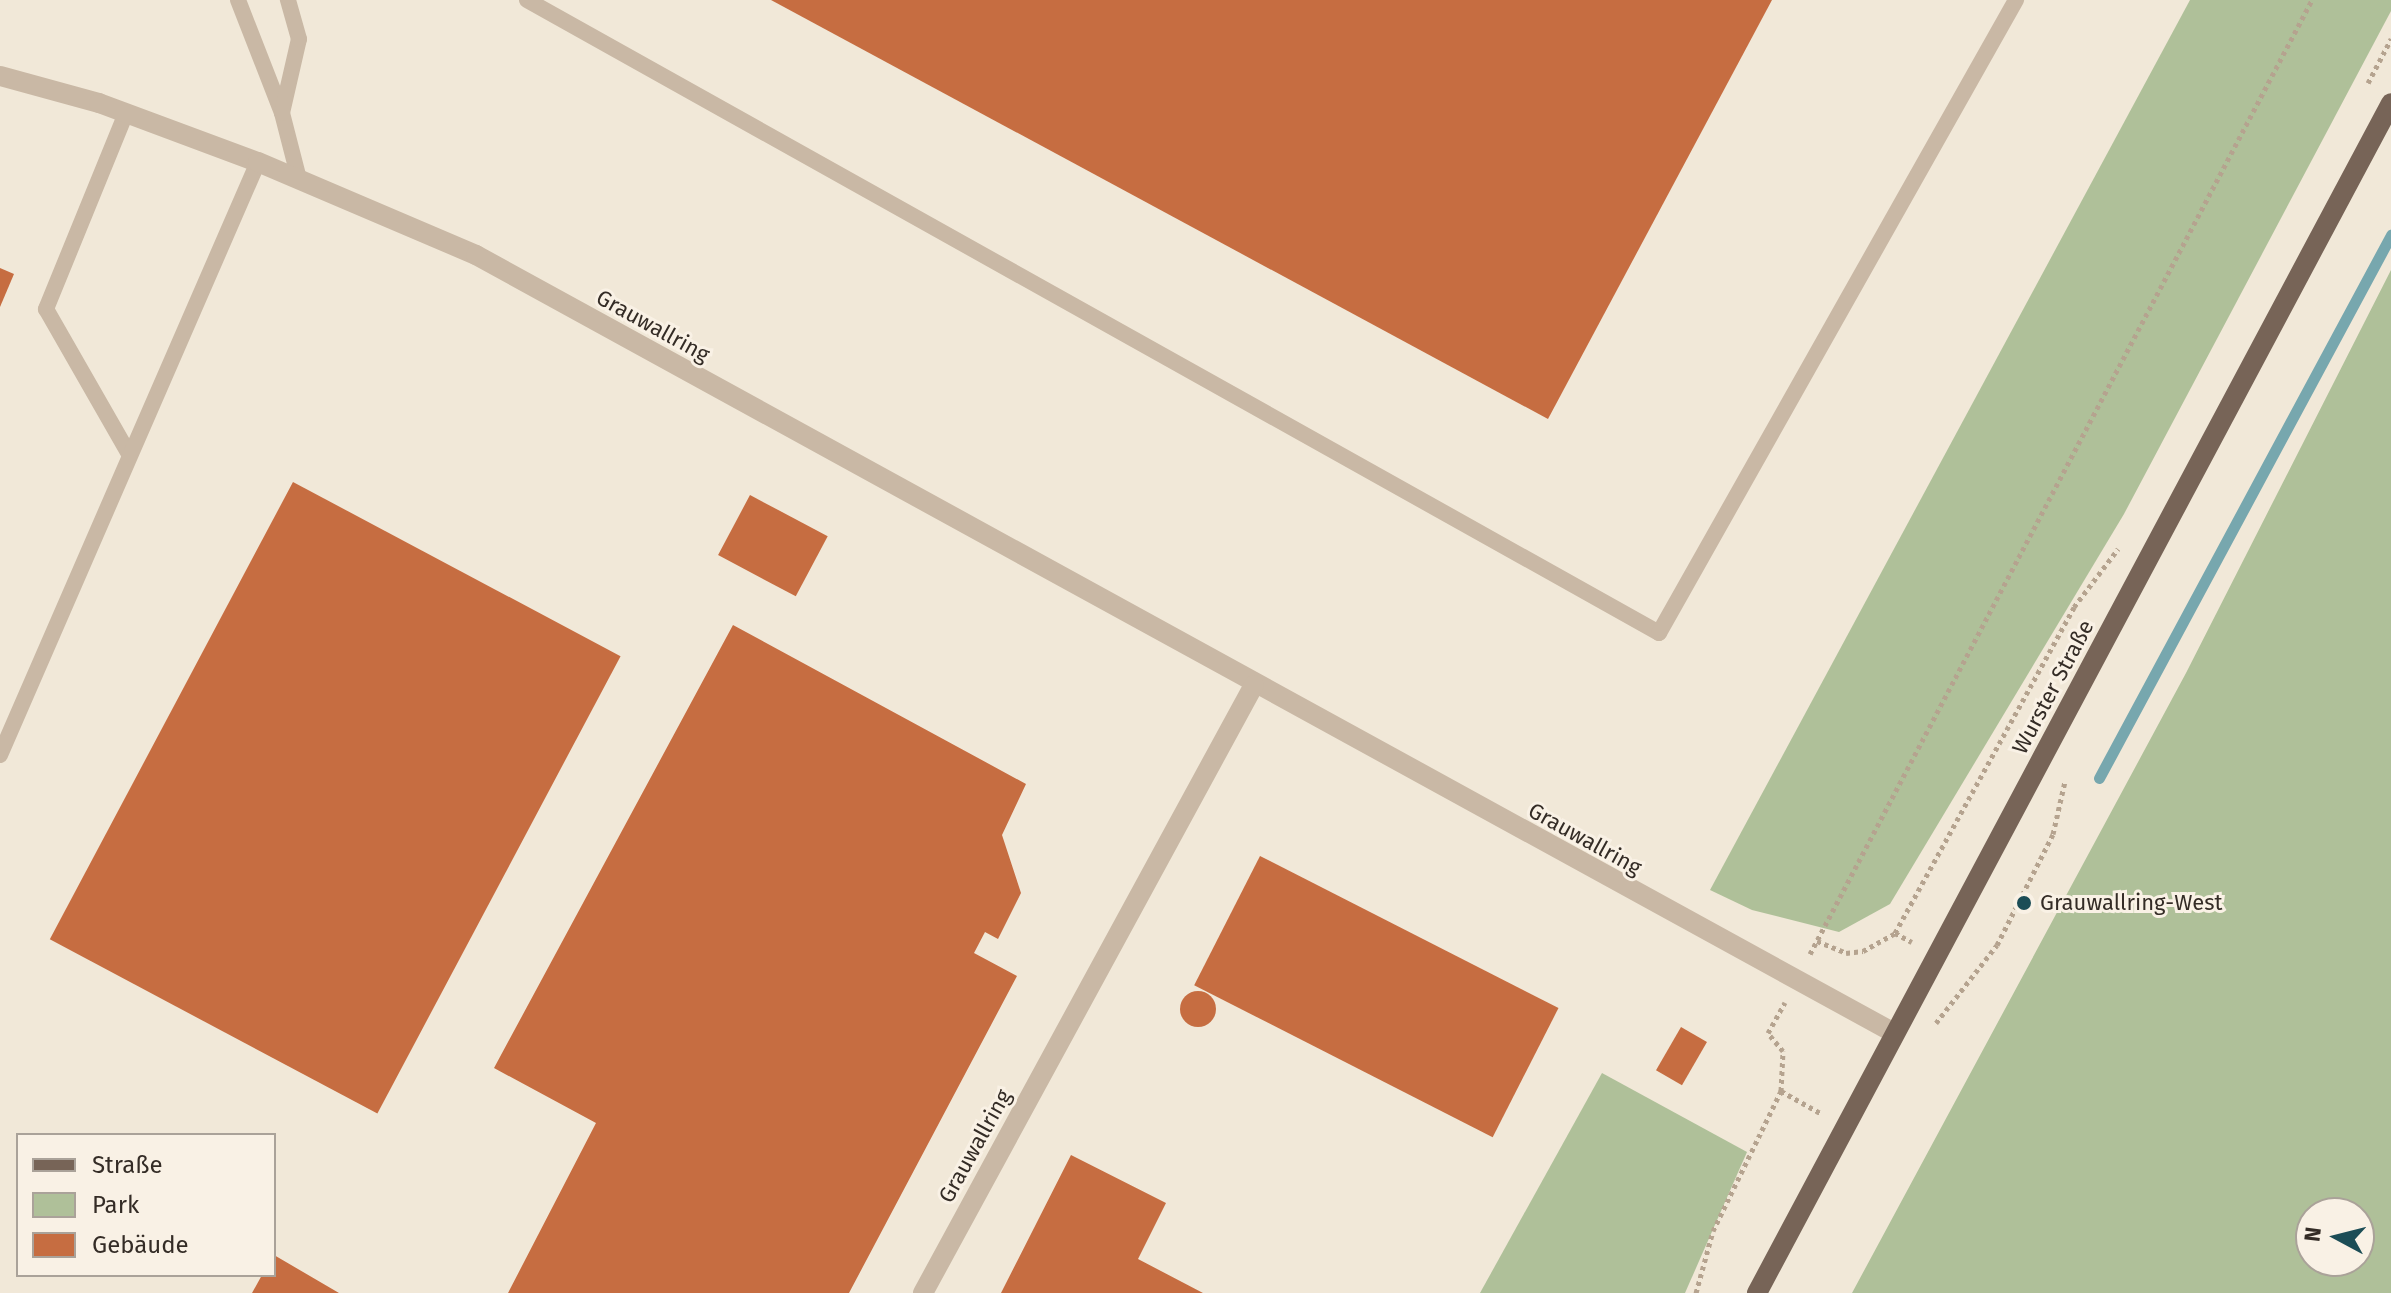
<!DOCTYPE html>
<meta charset="utf-8">
<style>
body{margin:0}
#map{position:relative;width:2391px;height:1293px;overflow:hidden;background:#f1e8d8;font-family:"Fira Sans",sans-serif}
div>[style]{position:absolute}
.green>*{inset:0;background:#afc099}
.stream>*{height:11px;margin:-5.5px;padding:0 5.5px;transform-origin:5.5px;border-radius:5.5px;background:#77a7ae}
.building>*{inset:0;background:#c66d41;transform-origin:0 0}
.round{border-radius:50%}
.path>*{height:5px;margin-top:-2.5px;transform-origin:0;background:repeating-linear-gradient(90deg,#b5a38f 0 4px,transparent 0 8px)}
.lane>*{height:16px;margin:-8px;padding:0 8px;transform-origin:8px;border-radius:8px;background:#c9b8a5}
.street>*{height:20px;margin:-10px;padding:0 10px;transform-origin:10px;border-radius:10px;background:#c9b8a5}
.primary>*{height:20px;margin:-10px;padding:0 10px;transform-origin:10px;border-radius:10px;background:#776457}
.dots>*{width:22px;height:22px;translate:-50% -50%;box-sizing:border-box;border:4px solid #f9f1e5;border-radius:50%}
span{translate:-50% -50%;white-space:nowrap;text-align:center;line-height:1.15;-webkit-text-stroke:6px #f9f1e5;paint-order:stroke}
.street-label{font-size:22px;color:#342c26}
.poi-label{font-size:22px;color:#342c26}
.left{translate:0 -50%;text-align:left}
.legend{position:absolute;left:16px;top:1133px;width:260px;height:144px;box-sizing:border-box;background:#f9f1e5;border:2px solid #aaa299;margin:0;padding:10px 14px;list-style:none;font-size:24px;color:#342c26}
.legend li{display:flex;align-items:center;gap:16px;height:40px}
.legend b{width:40px;border:2px solid #aaa299}
.north{position:absolute;left:2295px;top:1197px;width:80px;height:80px;box-sizing:border-box;background:#f9f1e5;border:2px solid #aaa299;border-radius:50%;rotate:277deg;font-size:22px;font-weight:700;line-height:32px;text-align:center;color:#342c26}
.north::after{content:'';display:block;margin:auto;width:28px;height:36px;background:#1c4d56;clip-path:polygon(50% 0,100% 100%,50% 72%,0 100%)}
</style>
<div id="map">
<div class="green">
<i style="clip-path:polygon(2190px 0,2391px 0,2391px 11px,2124px 514px,1890px 904px,1839px 932px,1752px 910px,1710px 890px)"></i>
<i style="clip-path:polygon(evenodd,2391px 270px,2391px 1293px,1852px 1293px,2186px 673px,2391px 270px,2359px 1213px,2359px 1261px,2311px 1261px,2311px 1213px,2359px 1213px)"></i>
<i style="clip-path:polygon(1602px 1073px,1747px 1152px,1685px 1293px,1480px 1293px)"></i>
</div>
<div class="stream">
<i style="left:2099px;top:778px;width:617px;rotate:-61.73deg"></i>
</div>
<div class="building">
<i style="clip-path:polygon(771px 0,1772px 0,1548px 419px)"></i>
<i style="clip-path:polygon(0 268px,14px 274px,0 307px)"></i>
<i style="left:293px;top:482px;width:371px;height:518px;rotate:28deg"></i>
<i style="left:750px;top:495px;width:88px;height:68px;rotate:28deg"></i>
<i style="clip-path:polygon(733px 625px,1026px 784px,1002px 835px,1021px 893px,998px 939px,985px 932px,974px 953px,1017px 976px,849px 1293px,508px 1293px,596px 1123px,494px 1068px)"></i>
<i style="left:1260px;top:856px;width:335px;height:145px;rotate:27deg"></i>
<i class="round" style="left:1180px;top:991px;width:36px;height:36px"></i>
<i style="left:1681px;top:1027px;width:30px;height:50px;rotate:30deg"></i>
<i style="clip-path:polygon(1071px 1155px,1166px 1203px,1138px 1259px,1203px 1293px,1001px 1293px)"></i>
<i style="clip-path:polygon(274px 1255px,339px 1293px,252px 1293px,262px 1275px,274px 1275px)"></i>
</div>
<div class="path">
<i style="left:2368px;top:83px;width:50px;rotate:-62.4deg"></i>
<i style="left:1895px;top:933px;width:19px;rotate:28deg"></i>
<i style="left:1817px;top:941px;width:31px;rotate:22deg"></i>
<i style="left:1846px;top:953px;width:17px;rotate:-7deg"></i>
<i style="left:1863px;top:951px;width:37px;rotate:-29deg"></i>
<i style="left:1895px;top:933px;width:372px;rotate:-61.2deg"></i>
<i style="left:2074px;top:607px;width:73px;rotate:-52.8deg"></i>
<i style="left:1810px;top:954px;width:1078px;rotate:-62.25deg"></i>
<i style="left:1936px;top:1023px;width:99px;rotate:-52deg"></i>
<i style="left:1997px;top:945px;width:124px;rotate:-63.2deg"></i>
<i style="left:2053px;top:834px;width:54px;rotate:-77.2deg"></i>
<i style="left:1781px;top:1091px;width:47px;rotate:29.3deg"></i>
<i style="left:1696px;top:1293px;width:64px;rotate:-74.7deg"></i>
<i style="left:1713px;top:1231px;width:156px;rotate:-64.1deg"></i>
<i style="left:1781px;top:1091px;width:40px;rotate:-87.1deg"></i>
<i style="left:1783px;top:1051px;width:23px;rotate:-130deg"></i>
<i style="left:1768px;top:1033px;width:35px;rotate:-61deg"></i>
</div>
<div class="lane">
<i style="left:238px;top:0;width:121px;rotate:68.7deg"></i>
<i style="left:282px;top:113px;width:68px;rotate:75.6deg"></i>
<i style="left:527px;top:0;width:1297px;rotate:29.21deg"></i>
<i style="left:1659px;top:633px;width:727px;rotate:-60.58deg"></i>
<i style="left:126px;top:113px;width:212px;rotate:112.2deg"></i>
<i style="left:46px;top:309px;width:167px;rotate:60.2deg"></i>
<i style="left:282px;top:113px;width:76px;rotate:-77.1deg"></i>
<i style="left:299px;top:39px;width:41px;rotate:-105.8deg"></i>
<i style="left:0;top:755px;width:647px;rotate:-66.49deg"></i>
</div>
<div class="street">
<i style="left:0;top:76px;width:103px;rotate:15.3deg"></i>
<i style="left:99px;top:103px;width:170px;rotate:20.4deg"></i>
<i style="left:258px;top:162px;width:237px;rotate:23.1deg"></i>
<i style="left:476px;top:255px;width:1617px;rotate:28.75deg"></i>
<i style="left:923px;top:1293px;width:692px;rotate:-61.44deg"></i>
</div>
<div class="primary">
<i style="left:1757px;top:1293px;width:1348px;rotate:-61.95deg"></i>
</div>
<div class="dots">
<i style="left:2024px;top:903px;background:#1c4d56"></i>
</div>
<div class="street-label">
<span style="left:653px;top:326px;rotate:29deg">Grauwallring</span>
<span style="left:2053px;top:687px;rotate:-62deg">Wurster Straße</span>
<span style="left:1585px;top:839px;rotate:29deg">Grauwallring</span>
<span style="left:975px;top:1146px;rotate:-61deg">Grauwallring</span>
</div>
<div class="poi-label">
<span class="left" style="left:2040px;top:903px">Grauwallring-West</span>
</div>
<ul class="legend">
<li><b style="height:10px;background:#776457"></b>Straße</li>
<li><b style="height:22px;background:#afc099"></b>Park</li>
<li><b style="height:22px;background:#c66d41"></b>Gebäude</li>
</ul>
<div class="north">N</div>
</div>
